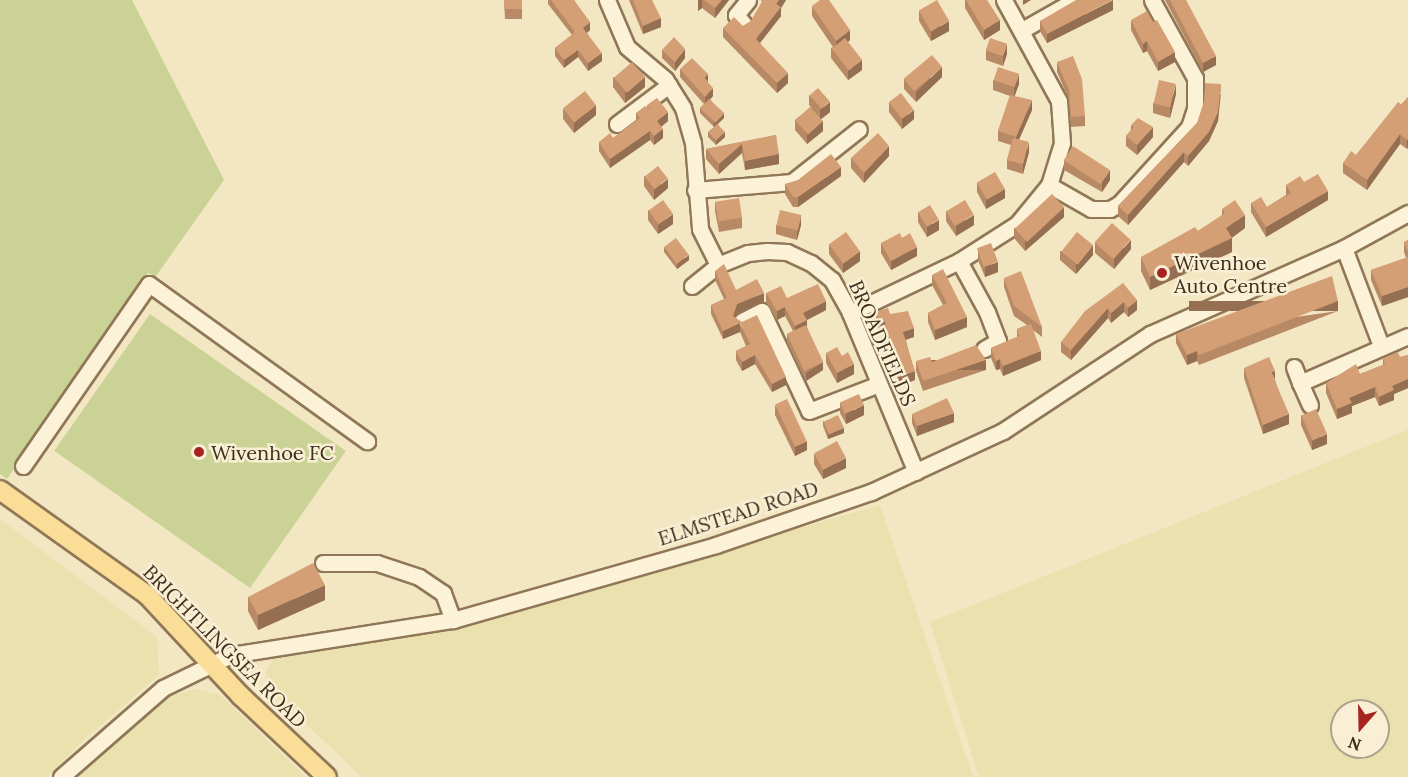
<!DOCTYPE html>
<style>
body{margin:0}
#map{position:relative;width:1408px;height:777px;overflow:hidden;background:#f3e6c3;font-family:Lora,serif}
div>[style]{position:absolute}
.farmland>*{inset:0;background:#eae1af}
.green>*{inset:0;background:#cad395;transform-origin:0 0}
.roads{filter:drop-shadow(2px 0 #907757) drop-shadow(-2px 0 #907757) drop-shadow(0 2px #907757) drop-shadow(0 -2px #907757)}
.minor>*{height:15px;margin:-7.5px;padding:0 7.5px;transform-origin:7.5px;border-radius:7.5px;background:#fcf2d8}
.major>*{height:18px;margin:-9px;padding:0 9px;transform-origin:9px;border-radius:9px;background:#fadd97}
.wall>*{inset:0;background:#b78965}
.shaded-wall>*{inset:0;background:#956f52;transform-origin:0 0}
.building>*{inset:0;background:#d59f75;transform-origin:0 0}
.dots>*{width:16px;height:16px;translate:-50% -50%;box-sizing:border-box;border:3px solid #f9efd4;border-radius:50%}
span{translate:-50% -50%;white-space:nowrap;text-align:center;line-height:1.15;-webkit-text-stroke:5px #f9efd4;paint-order:stroke}
.poi-label{font-size:20px;color:#3e2e1d}
.left{translate:0 -50%;text-align:left}
.street-label{font-size:20px;color:#3e2e1d}
.north{position:absolute;left:1330px;top:699px;width:60px;height:60px;box-sizing:border-box;background:#f9efd4;border:2px solid #aea28b;border-radius:50%;rotate:200deg;font-size:16px;font-weight:700;line-height:24px;text-align:center;color:#3e2e1d}
.north::after{content:'';display:block;margin:auto;width:21px;height:27px;background:#a62320;clip-path:polygon(50% 0,100% 100%,50% 72%,0 100%)}
</style>
<div id="map">
<div class="farmland">
<i style="clip-path:polygon(evenodd,1408px 430px,1408px 777px,979px 777px,930px 622px,1408px 430px,1342px 711px,1378px 711px,1378px 747px,1342px 747px,1342px 711px)"></i>
<i style="clip-path:polygon(880px 505px,973px 777px,362px 777px,270px 690px,266px 673px,273px 659px,456px 627px)"></i>
<i style="clip-path:polygon(0 519px,157px 637px,159px 675px,88px 736px,47px 777px,0 777px)"></i>
<i style="clip-path:polygon(196px 689px,220px 695px,306px 777px,75px 777px,161px 699px)"></i>
</div>
<div class="green">
<i style="clip-path:polygon(0 0,132px 0,224px 180px,156px 276px,148px 273px,7px 479px,0 474px)"></i>
<i style="left:150px;top:314px;width:239px;height:167px;rotate:35deg"></i>
</div>
<div class="roads">
<div class="minor">
<i style="left:607px;top:0;width:51px;rotate:66.9deg"></i>
<i style="left:627px;top:47px;width:50px;rotate:40.1deg"></i>
<i style="left:665px;top:79px;width:34px;rotate:58deg"></i>
<i style="left:683px;top:108px;width:36px;rotate:74deg"></i>
<i style="left:693px;top:143px;width:86px;rotate:85.3deg"></i>
<i style="left:700px;top:229px;width:40px;rotate:63.4deg"></i>
<i style="left:744px;top:24px;width:12px;rotate:-132deg"></i>
<i style="left:736px;top:15px;width:19px;rotate:-51deg"></i>
<i style="left:1022px;top:30px;width:61px;rotate:-29.5deg"></i>
<i style="left:617px;top:124px;width:65px;rotate:-36.9deg"></i>
<i style="left:1049px;top:185px;width:48px;rotate:29.7deg"></i>
<i style="left:1091px;top:209px;width:19px"></i>
<i style="left:1110px;top:209px;width:10px;rotate:-29deg"></i>
<i style="left:1119px;top:204px;width:104px;rotate:-47.7deg"></i>
<i style="left:1189px;top:127px;width:20px;rotate:-72deg"></i>
<i style="left:1195px;top:108px;width:30px;rotate:-90deg"></i>
<i style="left:1195px;top:78px;width:89px;rotate:-118.9deg"></i>
<i style="left:695px;top:190px;width:97px;rotate:-4.7deg"></i>
<i style="left:792px;top:182px;width:85px;rotate:-38.3deg"></i>
<i style="left:1344px;top:248px;width:105px;rotate:69.3deg"></i>
<i style="left:959px;top:261px;width:58px;rotate:61.2deg"></i>
<i style="left:987px;top:312px;width:31px;rotate:69deg"></i>
<i style="left:998px;top:341px;width:16px;rotate:150deg"></i>
<i style="left:692px;top:286px;width:33px;rotate:-39deg"></i>
<i style="left:718px;top:265px;width:32px;rotate:-22deg"></i>
<i style="left:748px;top:253px;width:19px;rotate:-6deg"></i>
<i style="left:767px;top:251px;width:20px;rotate:3deg"></i>
<i style="left:787px;top:252px;width:26px;rotate:25deg"></i>
<i style="left:811px;top:263px;width:27px;rotate:39deg"></i>
<i style="left:832px;top:280px;width:38px;rotate:61deg"></i>
<i style="left:850px;top:313px;width:172px;rotate:67.5deg"></i>
<i style="left:850px;top:313px;width:121px;rotate:-25.5deg"></i>
<i style="left:959px;top:261px;width:69px;rotate:-32.5deg"></i>
<i style="left:1017px;top:224px;width:50px;rotate:-50.6deg"></i>
<i style="left:1049px;top:185px;width:44px;rotate:-72.8deg"></i>
<i style="left:1062px;top:143px;width:42px;rotate:-94.1deg"></i>
<i style="left:1059px;top:101px;width:115px;rotate:-118.6deg"></i>
<i style="left:742px;top:321px;width:22px;rotate:-27deg"></i>
<i style="left:762px;top:311px;width:110px;rotate:64.8deg"></i>
<i style="left:809px;top:411px;width:75px;rotate:-21.1deg"></i>
<i style="left:1294px;top:367px;width:17px;rotate:69deg"></i>
<i style="left:1310px;top:405px;width:24px;rotate:-114deg"></i>
<i style="left:1300px;top:383px;width:118px;rotate:-23.5deg"></i>
<i style="left:23px;top:466px;width:221px;rotate:-55.3deg"></i>
<i style="left:149px;top:284px;width:269px;rotate:35.8deg"></i>
<i style="left:323px;top:563px;width:54px"></i>
<i style="left:377px;top:563px;width:44px;rotate:18.4deg"></i>
<i style="left:419px;top:577px;width:29px;rotate:34deg"></i>
<i style="left:443px;top:593px;width:29px;rotate:70deg"></i>
<i style="left:61px;top:777px;width:135px;rotate:-41.1deg"></i>
<i style="left:163px;top:688px;width:76px;rotate:-25.9deg"></i>
<i style="left:231px;top:655px;width:225px;rotate:-9deg"></i>
<i style="left:453px;top:620px;width:273px;rotate:-15.9deg"></i>
<i style="left:716px;top:545px;width:164px;rotate:-18.9deg"></i>
<i style="left:871px;top:492px;width:145px;rotate:-24.8deg"></i>
<i style="left:1003px;top:431px;width:176px;rotate:-33.4deg"></i>
<i style="left:1150px;top:334px;width:212px;rotate:-23.9deg"></i>
<i style="left:1344px;top:248px;width:73px;rotate:-28.7deg"></i>
</div>
<div class="major">
<i style="left:0;top:490px;width:181px;rotate:35.5deg"></i>
<i style="left:147px;top:595px;width:138px;rotate:47.1deg"></i>
<i style="left:241px;top:696px;width:118px;rotate:43.3deg"></i>
</div>
</div>
<div class="wall">
<i style="clip-path:polygon(504px 0,522px 9px,522px 19px,505px 19px)"></i>
<i style="clip-path:polygon(548px 0,574px 0,590px 30px,587px 33px,602px 61px,588px 71px,578px 57px,564px 68px,555px 56px,555px 48px,572px 35px,548px 4px)"></i>
<i style="clip-path:polygon(629px 0,652px 0,661px 27px,643px 34px)"></i>
<i style="clip-path:polygon(698px 0,729px 0,715px 18px,702px 8px,698px 11px)"></i>
<i style="clip-path:polygon(761px 0,786px 0,781px 8px,781px 16px,760px 43px,788px 83px,777px 93px,723px 37px,723px 28px,743px 26px,751px 21px,762px 2px)"></i>
<i style="clip-path:polygon(965px 0,987px 0,1000px 30px,984px 40px,965px 8px)"></i>
<i style="clip-path:polygon(1165px 0,1186px 0,1216px 65px,1203px 72px)"></i>
<i style="clip-path:polygon(812px 6px,850px 40px,848px 42px,862px 70px,848px 80px,831px 58px,831px 48px,833px 47px,812px 16px)"></i>
<i style="clip-path:polygon(1113px 10px,1047px 43px,1040px 31px,1040px 21px)"></i>
<i style="clip-path:polygon(919px 11px,949px 31px,931px 41px,919px 21px)"></i>
<i style="clip-path:polygon(1131px 20px,1175px 62px,1158px 71px,1147px 51px,1143px 53px,1131px 30px)"></i>
<i style="clip-path:polygon(662px 50px,685px 58px,675px 71px,662px 58px)"></i>
<i style="clip-path:polygon(986px 50px,1007px 54px,1003px 66px,986px 60px)"></i>
<i style="clip-path:polygon(1057px 62px,1085px 116px,1085px 126px,1071px 127px,1069px 100px,1057px 72px)"></i>
<i style="clip-path:polygon(680px 69px,708px 82px,713px 96px,710px 99px,724px 118px,718px 124px,725px 137px,716px 145px,708px 137px,708px 132px,714px 127px,700px 113px,700px 108px,704px 104px,680px 77px)"></i>
<i style="clip-path:polygon(613px 77px,645px 87px,625px 103px,613px 87px)"></i>
<i style="clip-path:polygon(942px 77px,916px 102px,904px 89px,904px 79px)"></i>
<i style="clip-path:polygon(993px 80px,1019px 84px,1014px 96px,1032px 110px,1019px 140px,1029px 152px,1023px 174px,1007px 169px,1007px 160px,1011px 145px,998px 141px,998px 131px,1010px 96px,993px 90px)"></i>
<i style="clip-path:polygon(1176px 94px,1170px 118px,1153px 113px,1153px 103px)"></i>
<i style="clip-path:polygon(1221px 94px,1218px 121px,1209px 141px,1188px 166px,1184px 162px,1128px 225px,1118px 216px,1118px 206px,1197px 123px)"></i>
<i style="clip-path:polygon(809px 95px,830px 112px,821px 119px,823px 131px,807px 144px,795px 130px,795px 120px,811px 107px,809px 105px)"></i>
<i style="clip-path:polygon(1408px 97px,1407px 149px,1400px 144px,1367px 190px,1343px 173px,1343px 163px,1356px 155px)"></i>
<i style="clip-path:polygon(889px 102px,914px 119px,902px 129px,889px 112px)"></i>
<i style="clip-path:polygon(647px 105px,668px 121px,661px 127px,663px 138px,654px 145px,650px 140px,610px 168px,599px 151px,599px 142px,613px 138px,636px 121px,636px 113px,647px 108px)"></i>
<i style="clip-path:polygon(563px 109px,596px 115px,574px 133px,563px 119px)"></i>
<i style="clip-path:polygon(1131px 125px,1153px 137px,1137px 155px,1126px 146px,1126px 136px,1131px 130px)"></i>
<i style="clip-path:polygon(776px 135px,779px 164px,745px 170px,742px 153px,719px 174px,706px 159px,706px 149px)"></i>
<i style="clip-path:polygon(889px 156px,864px 183px,851px 168px,851px 158px)"></i>
<i style="clip-path:polygon(1064px 160px,1110px 180px,1102px 192px,1064px 170px)"></i>
<i style="clip-path:polygon(644px 176px,668px 188px,654px 200px,644px 186px)"></i>
<i style="clip-path:polygon(841px 176px,798px 207px,793px 207px,785px 194px,785px 184px)"></i>
<i style="clip-path:polygon(977px 182px,1005px 198px,986px 209px,977px 192px)"></i>
<i style="clip-path:polygon(1304px 182px,1328px 200px,1266px 237px,1251px 212px,1251px 203px,1267px 207px,1286px 195px,1286px 185px)"></i>
<i style="clip-path:polygon(715px 202px,742px 218px,742px 228px,719px 232px,715px 211px)"></i>
<i style="clip-path:polygon(1222px 209px,1245px 228px,1232px 238px,1232px 252px,1150px 290px,1141px 271px,1141px 257px,1198px 231px,1222px 216px)"></i>
<i style="clip-path:polygon(648px 210px,673px 224px,658px 234px,648px 220px)"></i>
<i style="clip-path:polygon(946px 211px,974px 225px,956px 236px,946px 221px)"></i>
<i style="clip-path:polygon(918px 212px,939px 230px,927px 237px,918px 222px)"></i>
<i style="clip-path:polygon(1064px 217px,1025px 251px,1014px 238px,1014px 228px)"></i>
<i style="clip-path:polygon(776px 225px,801px 225px,797px 240px,776px 234px)"></i>
<i style="clip-path:polygon(902px 238px,917px 256px,891px 270px,881px 253px,881px 243px)"></i>
<i style="clip-path:polygon(1408px 240px,1408px 297px,1382px 306px,1371px 280px,1371px 270px,1406px 258px,1404px 252px,1404px 242px)"></i>
<i style="clip-path:polygon(1095px 243px,1131px 249px,1114px 269px,1095px 253px)"></i>
<i style="clip-path:polygon(829px 244px,860px 261px,843px 273px,829px 254px)"></i>
<i style="clip-path:polygon(664px 247px,689px 260px,677px 269px,664px 252px)"></i>
<i style="clip-path:polygon(978px 250px,998px 272px,985px 277px,978px 260px)"></i>
<i style="clip-path:polygon(1060px 251px,1093px 255px,1076px 274px,1060px 260px)"></i>
<i style="clip-path:polygon(715px 271px,736px 290px,764px 302px,737px 313px,735px 318px,786px 385px,772px 392px,755px 364px,742px 371px,736px 360px,736px 351px,746px 346px,740px 332px,723px 339px,711px 314px,711px 305px,724px 299px,715px 280px)"></i>
<i style="clip-path:polygon(932px 275px,967px 327px,935px 340px,928px 322px,928px 313px,943px 305px,932px 285px)"></i>
<i style="clip-path:polygon(1004px 278px,1042px 327px,1042px 337px,1033px 330px,1041px 360px,1003px 376px,1000px 369px,996px 370px,991px 358px,991px 348px,1017px 337px,1017px 329px,1027px 325px,1014px 316px,1004px 287px)"></i>
<i style="clip-path:polygon(1123px 283px,1137px 310px,1128px 317px,1124px 312px,1111px 323px,1108px 318px,1071px 360px,1061px 352px,1061px 342px)"></i>
<i style="clip-path:polygon(766px 293px,826px 310px,807px 320px,807px 327px,823px 370px,806px 381px,787px 342px,787px 334px,793px 331px,785px 316px,777px 320px,766px 302px)"></i>
<i style="clip-path:polygon(1338px 311px,1199px 365px,1197px 361px,1187px 365px,1176px 343px,1176px 334px)"></i>
<i style="clip-path:polygon(876px 312px,890px 314px,914px 337px,906px 340px,915px 380px,899px 386px,885px 330px,880px 332px,876px 321px)"></i>
<i style="clip-path:polygon(826px 353px,842px 356px,854px 374px,837px 383px,826px 363px)"></i>
<i style="clip-path:polygon(1408px 355px,1408px 388px,1394px 394px,1394px 400px,1379px 406px,1375px 397px,1352px 406px,1352px 413px,1337px 419px,1326px 393px,1326px 383px,1360px 374px,1383px 365px,1383px 359px,1400px 357px)"></i>
<i style="clip-path:polygon(916px 361px,986px 370px,923px 391px,916px 371px)"></i>
<i style="clip-path:polygon(1244px 368px,1275px 380px,1289px 424px,1263px 434px,1244px 378px)"></i>
<i style="clip-path:polygon(840px 403px,864px 415px,846px 424px,840px 413px)"></i>
<i style="clip-path:polygon(775px 405px,807px 450px,795px 456px,775px 415px)"></i>
<i style="clip-path:polygon(912px 414px,954px 422px,917px 436px,912px 423px)"></i>
<i style="clip-path:polygon(1301px 415px,1327px 444px,1312px 450px,1301px 425px)"></i>
<i style="clip-path:polygon(823px 421px,844px 433px,828px 439px,823px 426px)"></i>
<i style="clip-path:polygon(814px 454px,846px 468px,823px 479px,814px 464px)"></i>
<i style="clip-path:polygon(248px 597px,325px 600px,258px 630px,248px 611px)"></i>
</div>
<div class="shaded-wall">
<i style="clip-path:polygon(700px 0,702px 0,702px 8px,698px 11px,698px 1px)"></i>
<i style="clip-path:polygon(722px 0,729px 0,715px 18px,715px 8px)"></i>
<i style="clip-path:polygon(779px 0,786px 0,781px 8px,781px 16px,756px 48px,756px 39px)"></i>
<i style="clip-path:polygon(1023px 0,1031px 0,1023px 5px)"></i>
<i style="clip-path:polygon(1113px 0,1113px 10px,1047px 43px,1047px 34px)"></i>
<i style="clip-path:polygon(661px 18px,661px 27px,643px 34px,643px 26px)"></i>
<i style="clip-path:polygon(1000px 20px,1000px 30px,984px 40px,984px 30px)"></i>
<i style="clip-path:polygon(949px 21px,949px 31px,931px 41px,931px 32px)"></i>
<i style="clip-path:polygon(590px 22px,590px 30px,583px 36px,583px 28px)"></i>
<i style="clip-path:polygon(850px 30px,850px 40px,836px 51px,836px 41px)"></i>
<i style="clip-path:polygon(1147px 41px,1147px 51px,1143px 53px,1143px 44px)"></i>
<i style="clip-path:polygon(1007px 44px,1007px 54px,1003px 66px,1003px 56px)"></i>
<i style="clip-path:polygon(685px 49px,685px 58px,675px 71px,675px 62px)"></i>
<i style="clip-path:polygon(578px 50px,578px 57px,564px 68px,564px 60px)"></i>
<i style="clip-path:polygon(1175px 52px,1175px 62px,1158px 71px,1158px 62px)"></i>
<i style="clip-path:polygon(602px 53px,602px 61px,588px 71px,588px 63px)"></i>
<i style="clip-path:polygon(1216px 56px,1216px 65px,1203px 72px,1203px 63px)"></i>
<i style="clip-path:polygon(862px 60px,862px 70px,848px 80px,848px 70px)"></i>
<i style="clip-path:polygon(942px 67px,942px 77px,916px 102px,916px 92px)"></i>
<i style="clip-path:polygon(788px 73px,788px 83px,777px 93px,777px 83px)"></i>
<i style="clip-path:polygon(708px 74px,708px 82px,704px 78px)"></i>
<i style="clip-path:polygon(1019px 74px,1019px 84px,1014px 98px,1014px 88px)"></i>
<i style="clip-path:polygon(645px 77px,645px 87px,625px 103px,625px 93px)"></i>
<i style="clip-path:polygon(1176px 84px,1176px 94px,1170px 118px,1170px 108px)"></i>
<i style="clip-path:polygon(1221px 84px,1218px 121px,1209px 141px,1188px 166px,1188px 156px)"></i>
<i style="clip-path:polygon(713px 88px,713px 96px,705px 105px,705px 97px)"></i>
<i style="clip-path:polygon(1032px 100px,1032px 110px,1016px 146px,1016px 137px)"></i>
<i style="clip-path:polygon(830px 102px,830px 112px,820px 120px,820px 110px)"></i>
<i style="clip-path:polygon(596px 105px,596px 115px,574px 133px,574px 123px)"></i>
<i style="clip-path:polygon(914px 110px,914px 119px,902px 129px,902px 119px)"></i>
<i style="clip-path:polygon(668px 112px,668px 121px,657px 130px,657px 121px)"></i>
<i style="clip-path:polygon(724px 113px,724px 118px,714px 127px,714px 122px)"></i>
<i style="clip-path:polygon(823px 121px,823px 131px,807px 144px,807px 135px)"></i>
<i style="clip-path:polygon(1153px 127px,1153px 137px,1137px 155px,1137px 145px)"></i>
<i style="clip-path:polygon(663px 129px,663px 138px,654px 145px,654px 136px)"></i>
<i style="clip-path:polygon(650px 131px,650px 140px,610px 168px,610px 159px)"></i>
<i style="clip-path:polygon(725px 132px,725px 137px,716px 145px,716px 140px)"></i>
<i style="clip-path:polygon(1400px 134px,1400px 144px,1367px 190px,1367px 180px)"></i>
<i style="clip-path:polygon(1408px 138px,1408px 148px,1407px 149px,1407px 140px)"></i>
<i style="clip-path:polygon(1029px 142px,1029px 152px,1023px 174px,1023px 164px)"></i>
<i style="clip-path:polygon(742px 144px,742px 153px,719px 174px,719px 164px)"></i>
<i style="clip-path:polygon(889px 146px,889px 156px,864px 183px,864px 173px)"></i>
<i style="clip-path:polygon(1184px 152px,1184px 162px,1128px 225px,1128px 215px)"></i>
<i style="clip-path:polygon(779px 154px,779px 164px,745px 170px,745px 161px)"></i>
<i style="clip-path:polygon(841px 167px,841px 176px,798px 207px,798px 197px)"></i>
<i style="clip-path:polygon(1110px 170px,1110px 180px,1102px 192px,1102px 182px)"></i>
<i style="clip-path:polygon(668px 179px,668px 188px,654px 200px,654px 190px)"></i>
<i style="clip-path:polygon(1005px 189px,1005px 198px,986px 209px,986px 199px)"></i>
<i style="clip-path:polygon(1328px 191px,1328px 200px,1266px 237px,1266px 227px)"></i>
<i style="clip-path:polygon(1064px 207px,1064px 217px,1025px 251px,1025px 241px)"></i>
<i style="clip-path:polygon(673px 214px,673px 224px,658px 234px,658px 225px)"></i>
<i style="clip-path:polygon(801px 215px,801px 225px,797px 240px,797px 231px)"></i>
<i style="clip-path:polygon(974px 215px,974px 225px,956px 236px,956px 226px)"></i>
<i style="clip-path:polygon(1245px 215px,1245px 228px,1227px 241px,1232px 238px,1232px 252px,1150px 290px,1150px 277px)"></i>
<i style="clip-path:polygon(939px 220px,939px 230px,927px 237px,927px 227px)"></i>
<i style="clip-path:polygon(1131px 240px,1131px 249px,1114px 269px,1114px 259px)"></i>
<i style="clip-path:polygon(1093px 245px,1093px 255px,1076px 274px,1076px 264px)"></i>
<i style="clip-path:polygon(917px 247px,917px 256px,891px 270px,891px 261px)"></i>
<i style="clip-path:polygon(860px 251px,860px 261px,843px 273px,843px 263px)"></i>
<i style="clip-path:polygon(689px 255px,689px 260px,677px 269px,677px 264px)"></i>
<i style="clip-path:polygon(998px 262px,998px 272px,985px 277px,985px 267px)"></i>
<i style="clip-path:polygon(1408px 287px,1408px 297px,1382px 306px,1382px 296px)"></i>
<i style="clip-path:polygon(764px 293px,764px 302px,737px 313px,733px 325px,733px 316px,737px 304px)"></i>
<i style="clip-path:polygon(1137px 300px,1137px 310px,1128px 317px,1128px 308px)"></i>
<i style="clip-path:polygon(826px 301px,826px 310px,803px 322px,803px 313px)"></i>
<i style="left:1338px;top:301px;width:10px;height:149px;rotate:90deg"></i>
<i style="clip-path:polygon(1124px 302px,1124px 312px,1111px 323px,1111px 313px)"></i>
<i style="clip-path:polygon(785px 307px,785px 316px,777px 320px,777px 311px)"></i>
<i style="clip-path:polygon(1108px 308px,1108px 318px,1071px 360px,1071px 350px)"></i>
<i style="clip-path:polygon(967px 317px,967px 327px,935px 340px,935px 330px)"></i>
<i style="clip-path:polygon(807px 320px,807px 329px,795px 335px,795px 326px)"></i>
<i style="clip-path:polygon(885px 321px,885px 330px,880px 332px,880px 323px)"></i>
<i style="clip-path:polygon(740px 323px,740px 332px,723px 339px,723px 331px)"></i>
<i style="clip-path:polygon(914px 328px,914px 337px,903px 340px,903px 332px)"></i>
<i style="clip-path:polygon(1041px 351px,1041px 360px,1003px 376px,1003px 366px)"></i>
<i style="clip-path:polygon(1197px 351px,1197px 361px,1187px 365px,1187px 355px)"></i>
<i style="clip-path:polygon(755px 355px,755px 364px,742px 371px,742px 362px)"></i>
<i style="clip-path:polygon(1000px 359px,1000px 369px,996px 370px,996px 361px)"></i>
<i style="left:986px;top:360px;width:10px;height:66px;rotate:90deg"></i>
<i style="clip-path:polygon(823px 362px,823px 370px,806px 381px,806px 373px)"></i>
<i style="clip-path:polygon(854px 364px,854px 374px,837px 383px,837px 373px)"></i>
<i style="clip-path:polygon(915px 371px,915px 380px,899px 386px,899px 377px)"></i>
<i style="clip-path:polygon(1275px 371px,1275px 380px,1271px 372px)"></i>
<i style="clip-path:polygon(786px 377px,786px 385px,772px 392px,772px 384px)"></i>
<i style="clip-path:polygon(1408px 379px,1408px 388px,1394px 394px,1394px 400px,1379px 406px,1379px 397px,1392px 386px)"></i>
<i style="clip-path:polygon(1375px 387px,1375px 397px,1352px 406px,1352px 413px,1337px 419px,1337px 409px,1349px 398px)"></i>
<i style="clip-path:polygon(864px 405px,864px 415px,846px 424px,846px 414px)"></i>
<i style="clip-path:polygon(954px 413px,954px 422px,917px 436px,917px 426px)"></i>
<i style="clip-path:polygon(1289px 414px,1289px 424px,1263px 434px,1263px 425px)"></i>
<i style="clip-path:polygon(844px 428px,844px 433px,828px 439px,828px 434px)"></i>
<i style="clip-path:polygon(1327px 434px,1327px 444px,1312px 450px,1312px 441px)"></i>
<i style="clip-path:polygon(807px 441px,807px 450px,795px 456px,795px 446px)"></i>
<i style="clip-path:polygon(846px 458px,846px 468px,823px 479px,823px 470px)"></i>
<i style="clip-path:polygon(325px 585px,325px 600px,258px 630px,258px 615px)"></i>
</div>
<div class="building">
<i style="left:504px;top:0;width:18px;height:9px"></i>
<i style="clip-path:polygon(551px 0,574px 0,590px 22px,583px 28px,602px 53px,588px 63px,578px 50px,564px 60px,555px 48px,575px 32px)"></i>
<i style="clip-path:polygon(633px 0,652px 0,661px 18px,643px 26px)"></i>
<i style="clip-path:polygon(704px 0,722px 0,715px 8px)"></i>
<i style="clip-path:polygon(763px 0,779px 0,776px 4px,781px 7px,756px 39px,788px 73px,777px 83px,723px 28px,734px 17px,743px 26px,751px 21px)"></i>
<i style="clip-path:polygon(820px 0,829px 0,850px 30px,836px 41px,812px 6px)"></i>
<i style="left:937px;top:0;width:24px;height:21px;rotate:60deg"></i>
<i style="clip-path:polygon(966px 0,987px 0,1000px 20px,984px 30px)"></i>
<i style="clip-path:polygon(1076px 0,1112px 0,1047px 34px,1040px 21px)"></i>
<i style="clip-path:polygon(1170px 0,1186px 0,1216px 56px,1203px 63px)"></i>
<i style="clip-path:polygon(1147px 11px,1153px 22px,1157px 20px,1175px 52px,1158px 62px,1147px 41px,1143px 44px,1131px 20px)"></i>
<i style="clip-path:polygon(674px 37px,685px 49px,675px 62px,662px 50px)"></i>
<i style="left:845px;top:38px;width:28px;height:17px;rotate:52deg"></i>
<i style="left:990px;top:38px;width:18px;height:13px;rotate:19deg"></i>
<i style="left:932px;top:55px;width:16px;height:37px;rotate:50deg"></i>
<i style="clip-path:polygon(1073px 56px,1082px 79px,1085px 116px,1071px 117px,1069px 90px,1057px 62px)"></i>
<i style="clip-path:polygon(692px 58px,708px 74px,704px 78px,713px 88px,705px 97px,680px 69px)"></i>
<i style="left:632px;top:62px;width:20px;height:24px;rotate:49deg"></i>
<i style="left:998px;top:67px;width:22px;height:14px;rotate:18deg"></i>
<i style="left:1159px;top:80px;width:17px;height:24px;rotate:13deg"></i>
<i style="clip-path:polygon(1205px 83px,1221px 84px,1218px 112px,1209px 132px,1188px 156px,1184px 152px,1128px 215px,1118px 206px,1197px 123px,1204px 101px)"></i>
<i style="left:818px;top:88px;width:18px;height:11px;rotate:49deg"></i>
<i style="left:585px;top:91px;width:18px;height:28px;rotate:52deg"></i>
<i style="left:901px;top:93px;width:21px;height:15px;rotate:53deg"></i>
<i style="clip-path:polygon(1010px 95px,1032px 100px,1016px 137px,998px 131px)"></i>
<i style="clip-path:polygon(1408px 97px,1408px 138px,1407px 140px,1400px 134px,1367px 180px,1343px 163px,1351px 151px,1356px 155px,1398px 102px,1402px 105px)"></i>
<i style="clip-path:polygon(657px 98px,668px 112px,657px 121px,663px 129px,654px 136px,650px 131px,610px 159px,599px 142px,610px 133px,613px 138px,640px 118px,636px 113px,645px 106px,651px 109px,647px 105px)"></i>
<i style="left:709px;top:99px;width:21px;height:13px;rotate:43deg"></i>
<i style="left:810px;top:107px;width:19px;height:20px;rotate:47deg"></i>
<i style="clip-path:polygon(1138px 118px,1153px 127px,1137px 145px,1126px 136px,1134px 127px,1131px 125px)"></i>
<i style="left:717px;top:124px;width:11px;height:12px;rotate:45deg"></i>
<i style="clip-path:polygon(878px 133px,889px 146px,864px 173px,851px 158px)"></i>
<i style="clip-path:polygon(776px 135px,779px 154px,745px 161px,742px 144px,719px 164px,706px 149px)"></i>
<i style="left:1013px;top:138px;width:16px;height:23px;rotate:14deg"></i>
<i style="left:1073px;top:146px;width:44px;height:17px;rotate:33deg"></i>
<i style="clip-path:polygon(831px 154px,841px 167px,798px 197px,793px 197px,785px 184px,798px 180px)"></i>
<i style="left:658px;top:166px;width:16px;height:17px;rotate:52deg"></i>
<i style="left:995px;top:172px;width:20px;height:21px;rotate:60deg"></i>
<i style="clip-path:polygon(1318px 174px,1328px 191px,1266px 227px,1251px 203px,1261px 197px,1267px 207px,1291px 193px,1286px 185px,1300px 176px,1304px 182px)"></i>
<i style="left:1052px;top:194px;width:18px;height:51px;rotate:47deg"></i>
<i style="left:739px;top:198px;width:20px;height:24px;rotate:81deg"></i>
<i style="left:663px;top:200px;width:17px;height:18px;rotate:54deg"></i>
<i style="left:965px;top:200px;width:17px;height:22px;rotate:59deg"></i>
<i style="clip-path:polygon(1235px 200px,1245px 215px,1226px 228px,1232px 238px,1150px 277px,1141px 257px,1195px 227px,1198px 231px,1225px 213px,1222px 209px)"></i>
<i style="left:930px;top:205px;width:17px;height:14px;rotate:59deg"></i>
<i style="left:780px;top:210px;width:22px;height:16px;rotate:13deg"></i>
<i style="left:1112px;top:223px;width:25px;height:26px;rotate:42deg"></i>
<i style="left:846px;top:232px;width:24px;height:21px;rotate:54deg"></i>
<i style="left:1077px;top:232px;width:21px;height:25px;rotate:39deg"></i>
<i style="clip-path:polygon(900px 233px,902px 238px,910px 233px,917px 247px,891px 261px,881px 243px)"></i>
<i style="left:676px;top:238px;width:21px;height:15px;rotate:53deg"></i>
<i style="clip-path:polygon(1408px 240px,1408px 252px,1404px 242px)"></i>
<i style="left:991px;top:243px;width:20px;height:15px;rotate:70deg"></i>
<i style="clip-path:polygon(1408px 257px,1408px 287px,1382px 296px,1371px 270px)"></i>
<i style="clip-path:polygon(724px 264px,736px 290px,757px 279px,764px 293px,737px 304px,733px 316px,742px 322px,757px 315px,786px 377px,772px 384px,755px 355px,742px 362px,736px 351px,750px 344px,740px 323px,723px 331px,711px 305px,727px 298px,715px 271px)"></i>
<i style="clip-path:polygon(943px 269px,967px 317px,935px 330px,928px 313px,947px 303px,932px 275px)"></i>
<i style="clip-path:polygon(1021px 271px,1042px 327px,1014px 306px,1004px 278px)"></i>
<i style="clip-path:polygon(1332px 276px,1338px 301px,1199px 355px,1197px 351px,1187px 355px,1176px 334px)"></i>
<i style="clip-path:polygon(1123px 283px,1137px 300px,1128px 308px,1124px 302px,1111px 313px,1108px 308px,1071px 350px,1061px 342px,1085px 311px)"></i>
<i style="clip-path:polygon(818px 284px,826px 301px,803px 313px,807px 320px,795px 326px,785px 307px,777px 311px,766px 293px,781px 286px,787px 298px)"></i>
<i style="clip-path:polygon(888px 308px,890px 314px,908px 311px,914px 328px,903px 332px,915px 371px,899px 377px,885px 321px,880px 323px,876px 312px)"></i>
<i style="clip-path:polygon(1031px 324px,1041px 351px,1003px 366px,1000px 359px,996px 361px,991px 348px,1019px 336px,1017px 329px)"></i>
<i style="left:806px;top:325px;width:41px;height:21px;rotate:65deg"></i>
<i style="clip-path:polygon(976px 345px,986px 360px,923px 381px,916px 361px,930px 357px,932px 362px)"></i>
<i style="clip-path:polygon(837px 347px,842px 356px,848px 352px,854px 364px,837px 373px,826px 353px)"></i>
<i style="clip-path:polygon(1398px 352px,1400px 357px,1408px 355px,1408px 379px,1392px 386px,1394px 390px,1379px 397px,1375px 387px,1349px 398px,1352px 403px,1337px 409px,1326px 383px,1356px 364px,1360px 374px,1385px 364px,1383px 359px)"></i>
<i style="clip-path:polygon(1269px 357px,1275px 371px,1271px 372px,1289px 414px,1263px 425px,1244px 368px)"></i>
<i style="left:859px;top:394px;width:12px;height:21px;rotate:66deg"></i>
<i style="clip-path:polygon(947px 398px,954px 413px,917px 426px,912px 414px)"></i>
<i style="left:787px;top:399px;width:47px;height:13px;rotate:65deg"></i>
<i style="left:1316px;top:409px;width:27px;height:16px;rotate:66deg"></i>
<i style="left:838px;top:415px;width:14px;height:16px;rotate:65deg"></i>
<i style="left:837px;top:441px;width:19px;height:26px;rotate:62deg"></i>
<i style="clip-path:polygon(313px 563px,325px 585px,258px 615px,248px 597px)"></i>
</div>
<div class="dots">
<i style="left:1162px;top:273px;background:#a62320"></i>
<i style="left:199px;top:452px;background:#a62320"></i>
</div>
<div class="poi-label">
<span class="left" style="left:1174px;top:274px">Wivenhoe<br>Auto Centre</span>
<span class="left" style="left:211px;top:452px">Wivenhoe FC</span>
</div>
<div class="street-label">
<span style="left:883px;top:343px;rotate:66deg">BROADFIELDS</span>
<span style="left:738px;top:513px;rotate:-18deg">ELMSTEAD ROAD</span>
<span style="left:225px;top:646px;rotate:45deg">BRIGHTLINGSEA ROAD</span>
</div>
<div class="north">N</div>
</div>
